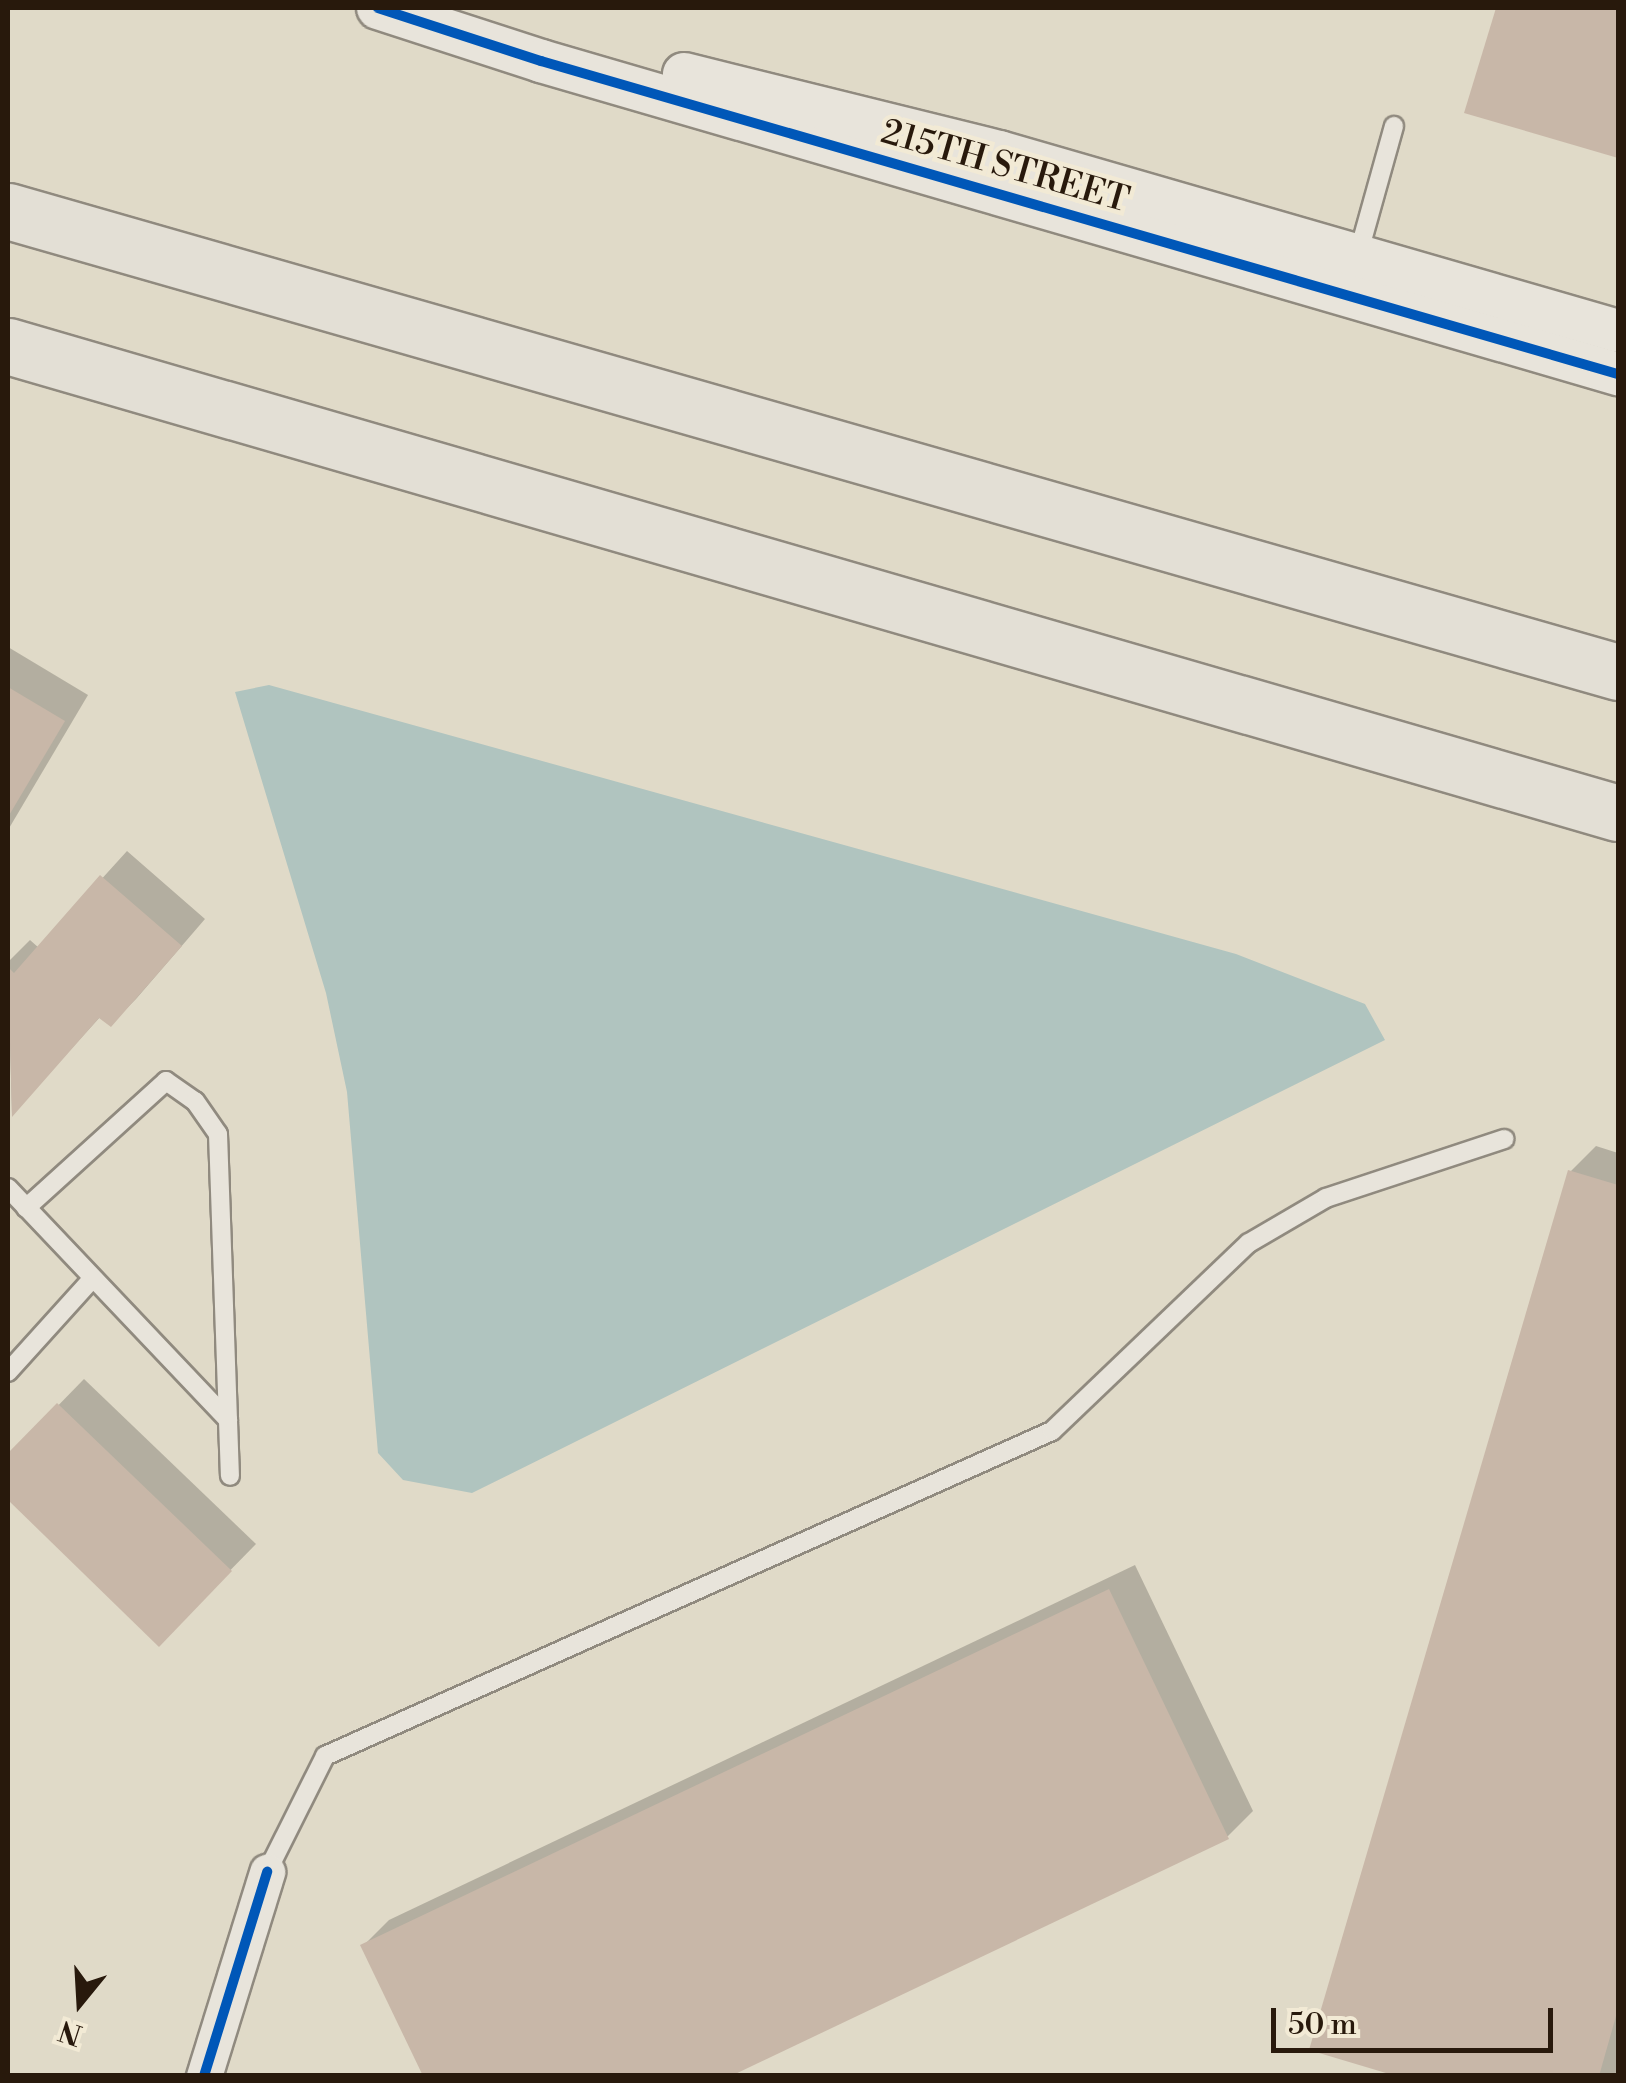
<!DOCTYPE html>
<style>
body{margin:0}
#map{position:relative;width:1626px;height:2083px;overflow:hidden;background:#e0dac8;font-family:"Libre Bodoni",serif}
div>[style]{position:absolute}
.water>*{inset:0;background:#b0c4bf}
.shadow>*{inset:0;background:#0003}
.building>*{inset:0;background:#c8b7a8}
.roads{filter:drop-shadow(2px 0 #908a7f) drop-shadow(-2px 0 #908a7f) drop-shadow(0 2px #908a7f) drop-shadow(0 -2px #908a7f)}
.service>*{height:18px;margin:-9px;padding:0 9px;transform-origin:9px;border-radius:9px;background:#e8e4db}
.minor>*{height:35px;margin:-17.5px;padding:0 17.5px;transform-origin:17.5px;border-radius:17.5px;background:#e8e4db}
.tertiary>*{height:42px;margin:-21px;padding:0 21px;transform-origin:21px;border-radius:21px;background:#e8e4db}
.motorway>*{height:55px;margin:-27.5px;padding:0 27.5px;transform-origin:27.5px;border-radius:27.5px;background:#e3dfd5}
.cycleway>*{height:10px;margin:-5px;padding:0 5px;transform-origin:5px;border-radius:5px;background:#0057b8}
span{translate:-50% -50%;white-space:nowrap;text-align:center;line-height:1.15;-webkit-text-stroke:9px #f2ead5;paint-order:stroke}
.street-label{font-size:35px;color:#28190c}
.frame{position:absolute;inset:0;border:10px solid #28190c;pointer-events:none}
.north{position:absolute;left:30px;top:1953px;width:100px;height:100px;-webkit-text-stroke:8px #f2ead5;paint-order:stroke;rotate:198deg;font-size:28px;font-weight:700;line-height:40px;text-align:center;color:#28190c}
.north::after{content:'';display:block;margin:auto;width:35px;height:45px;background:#28190c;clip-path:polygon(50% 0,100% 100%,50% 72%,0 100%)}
.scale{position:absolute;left:1271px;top:2008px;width:282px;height:45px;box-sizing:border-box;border:5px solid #28190c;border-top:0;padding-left:12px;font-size:30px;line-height:35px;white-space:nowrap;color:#28190c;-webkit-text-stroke:8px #f2ead5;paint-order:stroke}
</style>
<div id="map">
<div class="water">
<i style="clip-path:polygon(269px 685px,1236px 954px,1365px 1004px,1385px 1040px,472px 1493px,403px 1480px,378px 1453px,347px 1092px,326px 993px,235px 692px)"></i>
</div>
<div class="shadow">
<i style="clip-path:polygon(1498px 8px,1618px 8px,1618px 156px,1467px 111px)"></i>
<i style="clip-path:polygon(8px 647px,88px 695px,8px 830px)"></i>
<i style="clip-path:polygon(127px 851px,205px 919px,136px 999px,111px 1024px,101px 1016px,12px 1114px,8px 962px,30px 940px,39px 948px)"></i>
<i style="clip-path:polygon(1596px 1146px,1618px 1153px,1618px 2065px,1615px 2076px,1404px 2076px,1571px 1171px)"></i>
<i style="clip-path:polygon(84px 1379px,256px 1544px,159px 1643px,8px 1497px,8px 1457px)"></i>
<i style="clip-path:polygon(1135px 1565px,1253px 1811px,1228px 1836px,363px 1946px,389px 1920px)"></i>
</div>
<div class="building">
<i style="clip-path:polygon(1496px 8px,1618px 8px,1618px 158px,1464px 113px)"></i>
<i style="clip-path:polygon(8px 687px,65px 721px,8px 817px)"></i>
<i style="clip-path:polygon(100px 875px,182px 946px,111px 1027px,99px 1018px,12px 1117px,8px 967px,14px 973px)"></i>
<i style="clip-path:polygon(1568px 1170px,1618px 1185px,1618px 2009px,1599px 2076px,1396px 2076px,1309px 2050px)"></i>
<i style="clip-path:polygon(57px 1403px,232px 1571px,159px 1647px,8px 1500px,8px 1453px)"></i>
<i style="clip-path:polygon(1109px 1589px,1229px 1839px,731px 2076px,423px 2076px,360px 1945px)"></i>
</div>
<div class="roads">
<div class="service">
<i style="left:1358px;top:255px;width:134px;rotate:-74.4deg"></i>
<i style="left:8px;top:1188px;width:320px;rotate:46.5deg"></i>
<i style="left:26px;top:1208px;width:189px;rotate:-42.2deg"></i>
<i style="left:166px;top:1081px;width:35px;rotate:35deg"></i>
<i style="left:195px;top:1101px;width:40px;rotate:55.1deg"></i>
<i style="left:218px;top:1134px;width:342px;rotate:88deg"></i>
<i style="left:8px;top:1372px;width:125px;rotate:-47.9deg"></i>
<i style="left:267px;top:1872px;width:130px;rotate:-63.4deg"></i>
<i style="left:325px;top:1756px;width:796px;rotate:-24.09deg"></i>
<i style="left:1052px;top:1431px;width:272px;rotate:-43.7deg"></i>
<i style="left:1249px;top:1243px;width:89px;rotate:-30.3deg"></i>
<i style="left:1326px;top:1198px;width:188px;rotate:-18.3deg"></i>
</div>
<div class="minor">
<i style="left:204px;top:2076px;width:214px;rotate:-72.8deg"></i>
</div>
<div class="tertiary">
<i style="left:378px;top:8px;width:171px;rotate:18deg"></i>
<i style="left:541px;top:61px;width:1122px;rotate:16.21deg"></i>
<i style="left:684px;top:74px;width:325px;rotate:13.9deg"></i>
<i style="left:999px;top:152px;width:644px;rotate:16.13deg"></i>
</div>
<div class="motorway">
<i style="left:8px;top:211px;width:1675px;rotate:15.98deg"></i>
<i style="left:8px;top:346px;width:1676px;rotate:16.18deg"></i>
</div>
</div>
<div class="cycleway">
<i style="left:378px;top:8px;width:171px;rotate:18deg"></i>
<i style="left:541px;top:61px;width:1122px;rotate:16.21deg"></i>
<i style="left:204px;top:2076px;width:214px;rotate:-72.8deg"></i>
</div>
<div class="street-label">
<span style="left:1005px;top:167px;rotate:16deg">215TH STREET</span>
</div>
<div class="frame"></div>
<div class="north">N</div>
<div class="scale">50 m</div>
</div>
